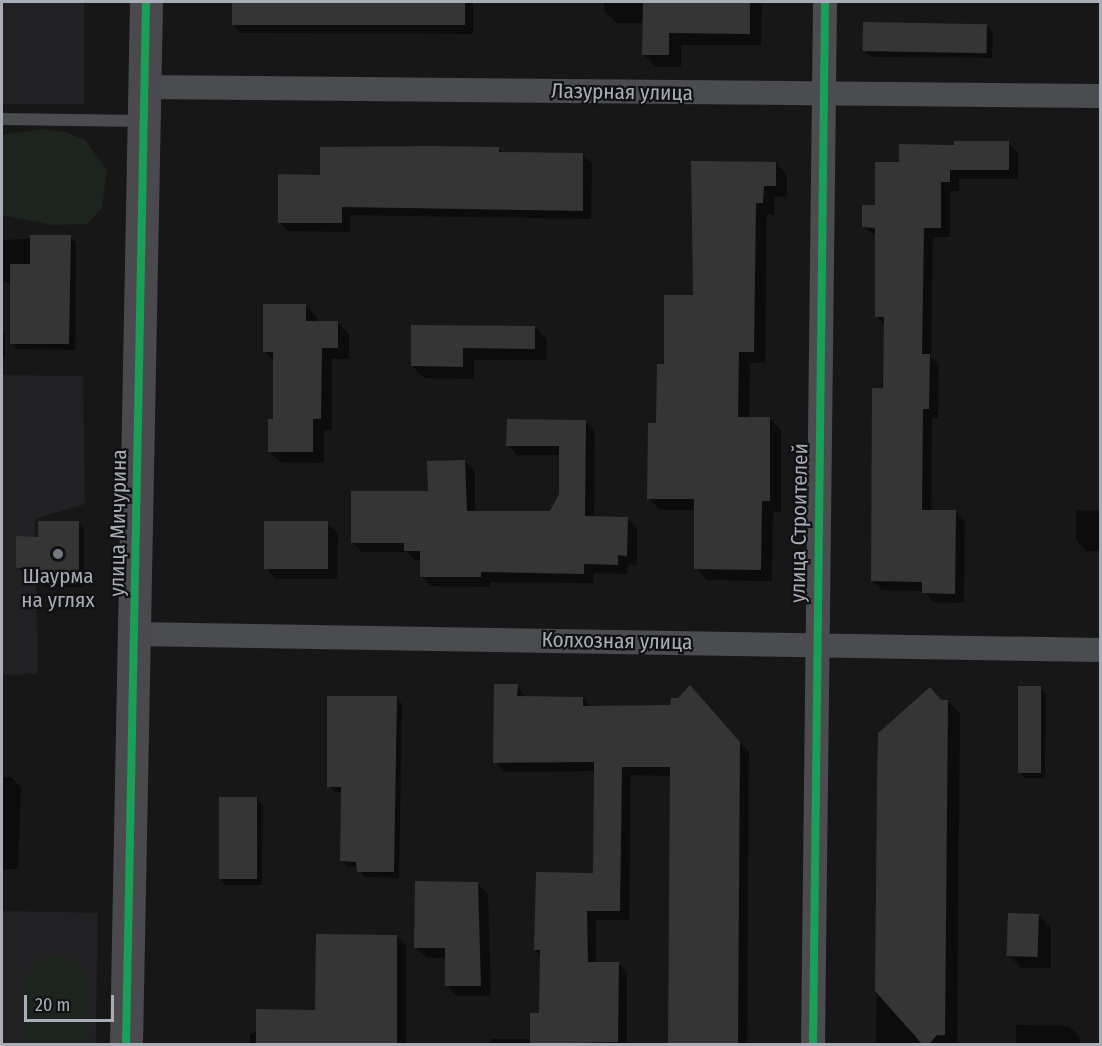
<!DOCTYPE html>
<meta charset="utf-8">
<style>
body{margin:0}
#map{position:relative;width:1102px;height:1046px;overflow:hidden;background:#171717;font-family:"Fira Sans Condensed",sans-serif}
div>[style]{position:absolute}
.built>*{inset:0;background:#212123;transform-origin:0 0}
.green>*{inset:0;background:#1d241e}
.shadow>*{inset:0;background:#0007}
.building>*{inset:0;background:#353536;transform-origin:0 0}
.lane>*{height:12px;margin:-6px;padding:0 6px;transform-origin:6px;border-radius:6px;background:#4b4c50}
.street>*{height:24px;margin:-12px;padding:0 12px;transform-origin:12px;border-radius:12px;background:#4b4c50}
.secondary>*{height:33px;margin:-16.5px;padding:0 16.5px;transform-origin:16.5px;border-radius:16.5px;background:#4a4a4e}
.cycleway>*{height:8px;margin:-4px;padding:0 4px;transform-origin:4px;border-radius:4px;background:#1a9f57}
.dots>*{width:16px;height:16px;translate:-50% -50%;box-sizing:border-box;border:3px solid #111113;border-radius:50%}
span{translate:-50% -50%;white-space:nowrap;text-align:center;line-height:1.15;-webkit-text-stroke:4.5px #111113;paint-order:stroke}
.street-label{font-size:21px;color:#a8adb8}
.poi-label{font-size:21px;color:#a8adb8}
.frame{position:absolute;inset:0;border:3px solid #a8adb8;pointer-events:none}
.scale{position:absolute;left:24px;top:995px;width:90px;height:27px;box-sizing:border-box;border:3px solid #a8adb8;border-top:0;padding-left:8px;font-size:18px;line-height:21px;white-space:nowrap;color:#a8adb8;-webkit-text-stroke:4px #111113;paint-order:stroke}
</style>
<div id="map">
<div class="built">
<i style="left:2px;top:2px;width:82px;height:102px"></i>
<i style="clip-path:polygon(2px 375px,83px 376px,85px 504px,35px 519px,38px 674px,2px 675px)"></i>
<i style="left:2px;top:911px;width:96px;height:133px;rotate:1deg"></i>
</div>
<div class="green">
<i style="clip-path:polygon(43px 129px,66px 132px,85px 140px,107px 170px,102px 208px,87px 224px,52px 225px,2px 215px,2px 135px)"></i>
<i style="clip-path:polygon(56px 953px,75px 959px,88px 976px,88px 1044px,22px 1044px,24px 977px,36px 960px)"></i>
</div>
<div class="shadow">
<i style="clip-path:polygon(233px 2px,473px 2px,473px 34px,242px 33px,233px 24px)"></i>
<i style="clip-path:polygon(604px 2px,762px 2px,761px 45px,681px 45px,681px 67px,656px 67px,644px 55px,644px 23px,617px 23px,604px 11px)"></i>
<i style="clip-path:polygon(987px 26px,993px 32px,992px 58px,871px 57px,865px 51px)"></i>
<i style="clip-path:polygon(1008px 143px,1018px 152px,1018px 179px,959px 179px,959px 191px,950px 191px,950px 237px,933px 237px,931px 358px,939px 365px,938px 418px,932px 418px,931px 511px,955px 511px,965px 521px,964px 603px,933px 602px,924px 591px,882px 590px,872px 581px,885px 325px,876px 316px,876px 236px,863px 227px,900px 163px,900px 146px)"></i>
<i style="clip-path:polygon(498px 148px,504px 154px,583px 155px,592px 163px,591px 219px,350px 215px,350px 232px,288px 231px,279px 222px,322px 176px)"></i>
<i style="clip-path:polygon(776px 163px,787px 175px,787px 197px,775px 196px,774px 214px,767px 214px,765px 363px,750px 363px,749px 418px,769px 418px,781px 430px,781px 512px,773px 512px,772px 581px,707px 580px,696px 568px,696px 510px,660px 510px,648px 498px,665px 365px,695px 297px)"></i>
<i style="clip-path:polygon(70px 237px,76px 243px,75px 350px,17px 349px,11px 343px,12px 283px,2px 282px,2px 240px)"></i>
<i style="clip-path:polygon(306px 306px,317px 317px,317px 322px,338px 323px,349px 334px,349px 359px,332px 359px,332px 430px,324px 430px,324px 463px,280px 462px,269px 451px,274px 420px,274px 361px,264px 351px)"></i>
<i style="clip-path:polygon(413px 327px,535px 327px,547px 339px,546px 360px,474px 360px,474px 379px,424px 378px,412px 366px)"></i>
<i style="clip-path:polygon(2px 331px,5px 335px,5px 358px,2px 358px)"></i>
<i style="clip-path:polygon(586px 422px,595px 431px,594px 518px,627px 518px,637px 528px,637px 565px,628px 564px,627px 574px,594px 573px,593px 583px,490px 582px,490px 587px,431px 586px,421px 576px,421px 560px,415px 560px,407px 552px,362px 552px,352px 542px,429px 493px,465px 461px,475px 471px,475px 513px,551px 513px,560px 494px,560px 455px,517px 455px,508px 445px)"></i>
<i style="clip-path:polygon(1076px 510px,1100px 511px,1100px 551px,1086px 551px,1076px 540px)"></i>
<i style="clip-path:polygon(78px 522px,84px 528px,84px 587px,46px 587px,40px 581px,40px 573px,23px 573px,17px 567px,39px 538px)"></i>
<i style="clip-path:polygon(327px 523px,338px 533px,337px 579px,276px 579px,266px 568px)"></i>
<i style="clip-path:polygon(517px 685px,526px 698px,583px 698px,591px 707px,672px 707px,699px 696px,749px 752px,747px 1044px,670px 1044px,672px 776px,631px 775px,629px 920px,596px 920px,596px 964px,618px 963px,627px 973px,627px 1044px,491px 1044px,491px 1039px,532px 1039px,541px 1014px,541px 956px,535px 950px,594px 875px,595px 771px,504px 772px,495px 762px)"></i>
<i style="clip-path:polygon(1040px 688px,1046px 694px,1045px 778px,1025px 778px,1019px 772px)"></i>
<i style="clip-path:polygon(396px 697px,402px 704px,399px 878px,364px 877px,358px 867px,348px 867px,342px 861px,342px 792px,335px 792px,329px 786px)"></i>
<i style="clip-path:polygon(942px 701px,948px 701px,960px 714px,957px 1044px,876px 1044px,880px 734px)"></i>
<i style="clip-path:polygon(2px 777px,11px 777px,21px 787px,18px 869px,2px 869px)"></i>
<i style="clip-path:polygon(257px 799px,263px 805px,262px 885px,226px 885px,220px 879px)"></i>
<i style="clip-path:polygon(477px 884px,488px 894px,491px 996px,457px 996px,446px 985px,447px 958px,427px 958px,416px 948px)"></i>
<i style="clip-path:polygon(1039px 915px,1051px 928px,1051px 968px,1021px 968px,1009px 955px)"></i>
<i style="clip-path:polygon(397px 936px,406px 945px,406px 1044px,250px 1044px,250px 1034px,316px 1011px)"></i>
<i style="clip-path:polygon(1016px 1025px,1069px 1026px,1080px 1037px,1080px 1044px,1016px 1044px)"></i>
</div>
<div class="building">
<i style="left:232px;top:2px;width:233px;height:23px"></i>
<i style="clip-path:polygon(643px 2px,750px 2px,750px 34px,669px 33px,669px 55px,642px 55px)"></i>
<i style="left:863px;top:22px;width:124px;height:29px;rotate:1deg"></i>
<i style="clip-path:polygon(954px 141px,1009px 141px,1009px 170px,950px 170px,950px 182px,941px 182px,941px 228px,924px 228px,922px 354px,930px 354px,929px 409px,923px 409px,922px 510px,956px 510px,955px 594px,922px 593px,922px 582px,871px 581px,872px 388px,883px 388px,884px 317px,875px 317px,875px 228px,862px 227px,862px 205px,875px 205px,875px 162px,899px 162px,899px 144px,954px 145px)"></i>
<i style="clip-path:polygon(432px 146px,499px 147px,499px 152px,583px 153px,583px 211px,342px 207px,342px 223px,278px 223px,278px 174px,320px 175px,320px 147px)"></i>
<i style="clip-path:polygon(691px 161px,776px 162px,776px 186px,764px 186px,763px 203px,756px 203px,754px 352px,739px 352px,738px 417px,770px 417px,770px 501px,762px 501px,761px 570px,694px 569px,694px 499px,647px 499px,648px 423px,656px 423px,657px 364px,664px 364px,664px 295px,693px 295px)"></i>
<i style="clip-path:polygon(30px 235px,71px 235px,69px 344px,10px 344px,10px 264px,30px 264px)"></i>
<i style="clip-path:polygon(263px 304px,306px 304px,306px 321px,338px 321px,338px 348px,322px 348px,321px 419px,313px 419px,313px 452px,268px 452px,268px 419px,273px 419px,273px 352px,263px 352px)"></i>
<i style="clip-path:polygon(411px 325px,535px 326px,535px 349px,463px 348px,463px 367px,411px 366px)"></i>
<i style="clip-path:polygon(507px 419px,586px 420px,585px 516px,628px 517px,627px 556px,618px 555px,618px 565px,584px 564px,584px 574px,481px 572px,481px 577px,420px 577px,420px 551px,404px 551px,404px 543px,351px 543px,351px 491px,428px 491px,427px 461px,465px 460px,467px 511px,550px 511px,559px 494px,559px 446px,506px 446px)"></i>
<i style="clip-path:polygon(38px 521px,79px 521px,79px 582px,38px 582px,38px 567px,16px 568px,16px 536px,38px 537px)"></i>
<i style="left:264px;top:521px;width:64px;height:48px"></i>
<i style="clip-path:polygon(494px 684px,518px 684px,517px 696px,583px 697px,583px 706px,670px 705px,671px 698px,678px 698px,690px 685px,740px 742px,738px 1044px,668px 1043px,670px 767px,622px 767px,620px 911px,587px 911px,588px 962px,619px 962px,618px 1042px,530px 1044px,530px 1013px,539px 1013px,540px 950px,534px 950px,536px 872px,593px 873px,594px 762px,493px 763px)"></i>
<i style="left:1018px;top:686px;width:23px;height:87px"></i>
<i style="clip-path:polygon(930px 687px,941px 700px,948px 700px,945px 1035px,937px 1035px,929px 1044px,922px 1044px,875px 991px,877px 782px,878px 733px)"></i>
<i style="clip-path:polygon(327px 696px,397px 696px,394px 872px,357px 872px,356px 862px,340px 861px,341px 787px,327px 787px)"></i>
<i style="left:219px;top:797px;width:38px;height:82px"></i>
<i style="clip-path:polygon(415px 881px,478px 882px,481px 986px,445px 986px,445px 948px,414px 948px)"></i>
<i style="left:1008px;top:913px;width:31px;height:43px;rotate:2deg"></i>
<i style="clip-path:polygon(316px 934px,397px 935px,397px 1044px,256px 1044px,256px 1009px,315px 1010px)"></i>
</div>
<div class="lane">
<i style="left:2px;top:119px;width:140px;rotate:0.8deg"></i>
</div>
<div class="street">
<i style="left:144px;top:87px;width:956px;rotate:0.54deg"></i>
<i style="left:134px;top:634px;width:966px;rotate:0.95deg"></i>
<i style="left:813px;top:1044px;width:1042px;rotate:-89.34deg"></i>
</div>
<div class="secondary">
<i style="left:126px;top:1044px;width:1042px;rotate:-88.9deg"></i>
</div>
<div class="cycleway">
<i style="left:126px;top:1044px;width:1042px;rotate:-88.9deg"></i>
<i style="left:813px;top:1044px;width:1042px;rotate:-89.34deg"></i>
</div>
<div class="dots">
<i style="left:58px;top:554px;background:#757880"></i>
</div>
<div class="street-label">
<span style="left:622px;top:92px;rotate:1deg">Лазурная улица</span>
<span style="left:118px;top:523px;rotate:-89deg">улица Мичурина</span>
<span style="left:799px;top:523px;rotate:-89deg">улица Строителей</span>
<span style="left:617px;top:641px;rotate:1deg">Колхозная улица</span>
</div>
<div class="poi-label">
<span style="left:58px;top:588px">Шаурма<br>на углях</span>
</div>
<div class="frame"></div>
<div class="scale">20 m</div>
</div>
